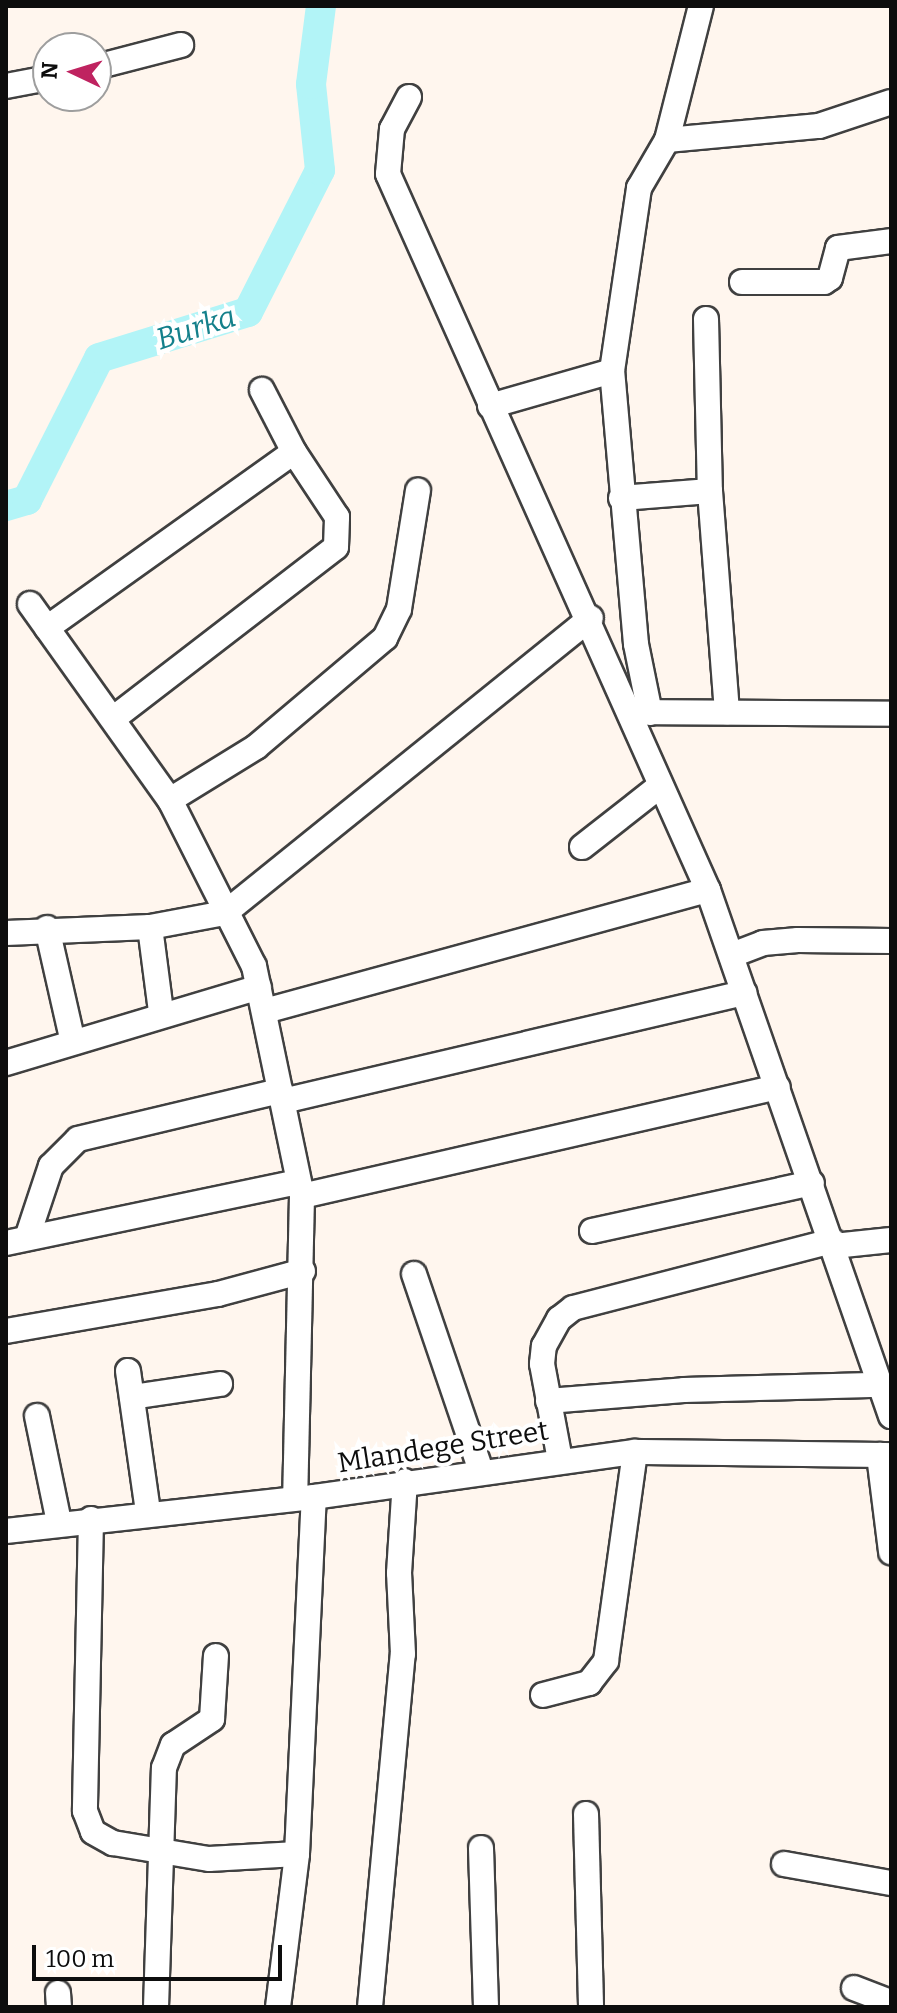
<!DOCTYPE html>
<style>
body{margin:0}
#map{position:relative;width:897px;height:2013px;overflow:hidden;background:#fff6ee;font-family:Bitter,serif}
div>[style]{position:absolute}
.river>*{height:30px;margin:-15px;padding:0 15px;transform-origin:15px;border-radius:15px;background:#b2f4f7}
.roads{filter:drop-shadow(2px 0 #404040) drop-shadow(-2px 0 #404040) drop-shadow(0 2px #404040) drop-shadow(0 -2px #404040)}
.minor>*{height:24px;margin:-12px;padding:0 12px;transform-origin:12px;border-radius:12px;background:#fff}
span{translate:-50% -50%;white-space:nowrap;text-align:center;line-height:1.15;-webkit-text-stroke:8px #fff;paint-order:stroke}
.street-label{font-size:28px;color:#0d0d0d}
.water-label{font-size:30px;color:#14808b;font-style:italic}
.frame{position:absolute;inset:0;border:8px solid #0d0d0d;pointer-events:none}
.north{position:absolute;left:32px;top:32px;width:80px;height:80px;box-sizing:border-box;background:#fff;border:2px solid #9e9e9e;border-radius:50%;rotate:274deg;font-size:22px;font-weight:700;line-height:32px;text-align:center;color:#0d0d0d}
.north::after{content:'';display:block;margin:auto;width:28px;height:36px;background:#bf2360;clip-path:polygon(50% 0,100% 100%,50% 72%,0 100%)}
.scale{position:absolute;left:32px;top:1945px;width:250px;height:36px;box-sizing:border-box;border:4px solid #0d0d0d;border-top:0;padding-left:10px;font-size:24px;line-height:28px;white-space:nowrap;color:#0d0d0d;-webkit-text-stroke:6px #fff;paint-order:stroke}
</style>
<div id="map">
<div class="river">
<i style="left:6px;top:506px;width:22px;rotate:-16deg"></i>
<i style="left:27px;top:500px;width:159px;rotate:-63.1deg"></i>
<i style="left:99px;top:358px;width:156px;rotate:-17.2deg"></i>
<i style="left:248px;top:312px;width:159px;rotate:-63.1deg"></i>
<i style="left:320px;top:170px;width:86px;rotate:-96deg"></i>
<i style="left:311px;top:84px;width:79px;rotate:-82.7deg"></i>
</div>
<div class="roads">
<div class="minor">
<i style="left:96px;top:67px;width:88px;rotate:-14.5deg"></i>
<i style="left:6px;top:86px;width:43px;rotate:-10.8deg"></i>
<i style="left:409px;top:97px;width:36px;rotate:118deg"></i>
<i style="left:392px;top:129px;width:45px;rotate:95.1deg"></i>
<i style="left:388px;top:174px;width:784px;rotate:65.92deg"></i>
<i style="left:708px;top:890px;width:557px;rotate:70.82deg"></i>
<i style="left:667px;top:140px;width:153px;rotate:-5.3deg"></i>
<i style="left:819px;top:126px;width:76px;rotate:-18.4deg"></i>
<i style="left:742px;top:282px;width:82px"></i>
<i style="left:824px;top:282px;width:7px;rotate:-34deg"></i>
<i style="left:830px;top:278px;width:31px;rotate:-75deg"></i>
<i style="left:838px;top:248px;width:53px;rotate:-7.5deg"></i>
<i style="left:706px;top:319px;width:172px;rotate:88.7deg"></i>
<i style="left:710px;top:491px;width:222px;rotate:85.6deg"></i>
<i style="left:490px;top:406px;width:127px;rotate:-16deg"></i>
<i style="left:621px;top:498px;width:89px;rotate:-4.5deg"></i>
<i style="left:30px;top:604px;width:241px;rotate:54.5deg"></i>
<i style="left:170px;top:800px;width:186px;rotate:63.2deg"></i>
<i style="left:254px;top:966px;width:235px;rotate:78.2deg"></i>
<i style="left:302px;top:1196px;width:302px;rotate:91.3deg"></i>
<i style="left:47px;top:628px;width:303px;rotate:-35.5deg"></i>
<i style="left:635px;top:712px;width:256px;rotate:0.4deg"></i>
<i style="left:650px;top:713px;width:70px;rotate:-101.5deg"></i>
<i style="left:636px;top:644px;width:274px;rotate:-95deg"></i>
<i style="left:612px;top:371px;width:185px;rotate:-81.6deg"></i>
<i style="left:639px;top:188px;width:56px;rotate:-59.7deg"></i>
<i style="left:667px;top:140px;width:138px;rotate:-75.8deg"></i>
<i style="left:114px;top:718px;width:280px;rotate:-37.6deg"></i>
<i style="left:336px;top:547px;width:30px;rotate:-88deg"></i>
<i style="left:337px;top:517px;width:78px;rotate:-123.5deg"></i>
<i style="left:294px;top:452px;width:70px;rotate:-117.3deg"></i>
<i style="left:170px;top:800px;width:101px;rotate:-31.6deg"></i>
<i style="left:256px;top:747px;width:169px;rotate:-40.2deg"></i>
<i style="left:385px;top:638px;width:32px;rotate:-64deg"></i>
<i style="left:399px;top:609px;width:120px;rotate:-80.9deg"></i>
<i style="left:582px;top:847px;width:100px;rotate:-38.1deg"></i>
<i style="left:150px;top:927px;width:86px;rotate:82.6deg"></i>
<i style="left:47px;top:928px;width:117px;rotate:77.2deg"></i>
<i style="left:6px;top:933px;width:144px;rotate:-2.4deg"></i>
<i style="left:150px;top:927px;width:76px;rotate:-10.6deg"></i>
<i style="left:225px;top:913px;width:470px;rotate:-38.9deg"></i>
<i style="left:732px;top:955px;width:33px;rotate:-21deg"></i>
<i style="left:763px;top:943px;width:35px;rotate:-5deg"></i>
<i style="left:798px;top:940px;width:93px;rotate:0.6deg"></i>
<i style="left:265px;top:1011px;width:459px;rotate:-15.3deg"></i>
<i style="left:6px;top:1063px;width:264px;rotate:-16.7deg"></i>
<i style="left:283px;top:1101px;width:474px;rotate:-13.2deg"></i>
<i style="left:302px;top:1196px;width:488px;rotate:-12.9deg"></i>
<i style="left:592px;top:1231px;width:225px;rotate:-12.3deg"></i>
<i style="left:27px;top:1238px;width:76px;rotate:-71.6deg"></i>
<i style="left:51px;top:1166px;width:38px;rotate:-45deg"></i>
<i style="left:78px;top:1139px;width:208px;rotate:-13.4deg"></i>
<i style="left:6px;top:1243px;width:297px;rotate:-11.8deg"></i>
<i style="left:834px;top:1246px;width:57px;rotate:-6deg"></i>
<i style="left:414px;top:1274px;width:208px;rotate:71.2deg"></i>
<i style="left:6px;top:1331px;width:215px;rotate:-9.9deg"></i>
<i style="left:218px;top:1294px;width:88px;rotate:-15.1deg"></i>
<i style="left:128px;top:1371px;width:142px;rotate:81.9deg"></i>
<i style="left:132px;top:1397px;width:89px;rotate:-8.4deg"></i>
<i style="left:548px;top:1401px;width:136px;rotate:-4.6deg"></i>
<i style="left:684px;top:1390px;width:196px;rotate:-1.5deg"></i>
<i style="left:37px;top:1416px;width:108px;rotate:78.3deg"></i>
<i style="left:879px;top:1455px;width:98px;rotate:82.9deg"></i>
<i style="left:560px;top:1460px;width:98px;rotate:-100.6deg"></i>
<i style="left:542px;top:1364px;width:18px;rotate:-84deg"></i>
<i style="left:544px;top:1346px;width:31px;rotate:-61deg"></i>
<i style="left:559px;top:1319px;width:18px;rotate:-38deg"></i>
<i style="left:573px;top:1308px;width:268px;rotate:-14.5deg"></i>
<i style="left:91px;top:1519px;width:292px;rotate:91.2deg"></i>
<i style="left:85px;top:1811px;width:22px;rotate:69deg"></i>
<i style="left:93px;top:1832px;width:23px;rotate:29deg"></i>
<i style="left:113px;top:1843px;width:97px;rotate:9.5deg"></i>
<i style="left:209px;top:1859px;width:88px;rotate:-3.3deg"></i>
<i style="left:6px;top:1531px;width:310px;rotate:-6.3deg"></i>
<i style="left:314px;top:1497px;width:324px;rotate:-8deg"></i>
<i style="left:635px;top:1452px;width:256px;rotate:0.7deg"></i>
<i style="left:543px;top:1695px;width:48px;rotate:-14.6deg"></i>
<i style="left:589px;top:1683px;width:28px;rotate:-52deg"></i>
<i style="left:606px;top:1661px;width:211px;rotate:-82.1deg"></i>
<i style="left:586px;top:1814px;width:193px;rotate:88.5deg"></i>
<i style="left:481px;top:1848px;width:159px;rotate:88.2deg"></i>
<i style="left:784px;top:1864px;width:109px;rotate:10.1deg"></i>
<i style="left:854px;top:1988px;width:40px;rotate:21deg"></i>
<i style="left:58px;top:1993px;width:14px;rotate:86deg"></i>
<i style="left:156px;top:2007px;width:239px;rotate:-88.1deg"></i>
<i style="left:164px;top:1768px;width:25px;rotate:-69deg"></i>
<i style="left:173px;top:1745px;width:47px;rotate:-33.7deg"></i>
<i style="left:212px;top:1719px;width:63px;rotate:-86.4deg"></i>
<i style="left:278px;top:2007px;width:154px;rotate:-82.9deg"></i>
<i style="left:297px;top:1854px;width:357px;rotate:-87.3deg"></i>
<i style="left:370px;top:2007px;width:355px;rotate:-84.7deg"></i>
<i style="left:403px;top:1654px;width:81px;rotate:-92.8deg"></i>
<i style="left:399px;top:1573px;width:92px;rotate:-86.3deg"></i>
</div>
</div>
<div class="street-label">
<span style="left:443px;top:1447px;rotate:-9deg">Mlandege Street</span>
</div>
<div class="water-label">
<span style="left:196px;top:328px;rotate:-18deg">Burka</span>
</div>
<div class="frame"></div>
<div class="north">N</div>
<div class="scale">100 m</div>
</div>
